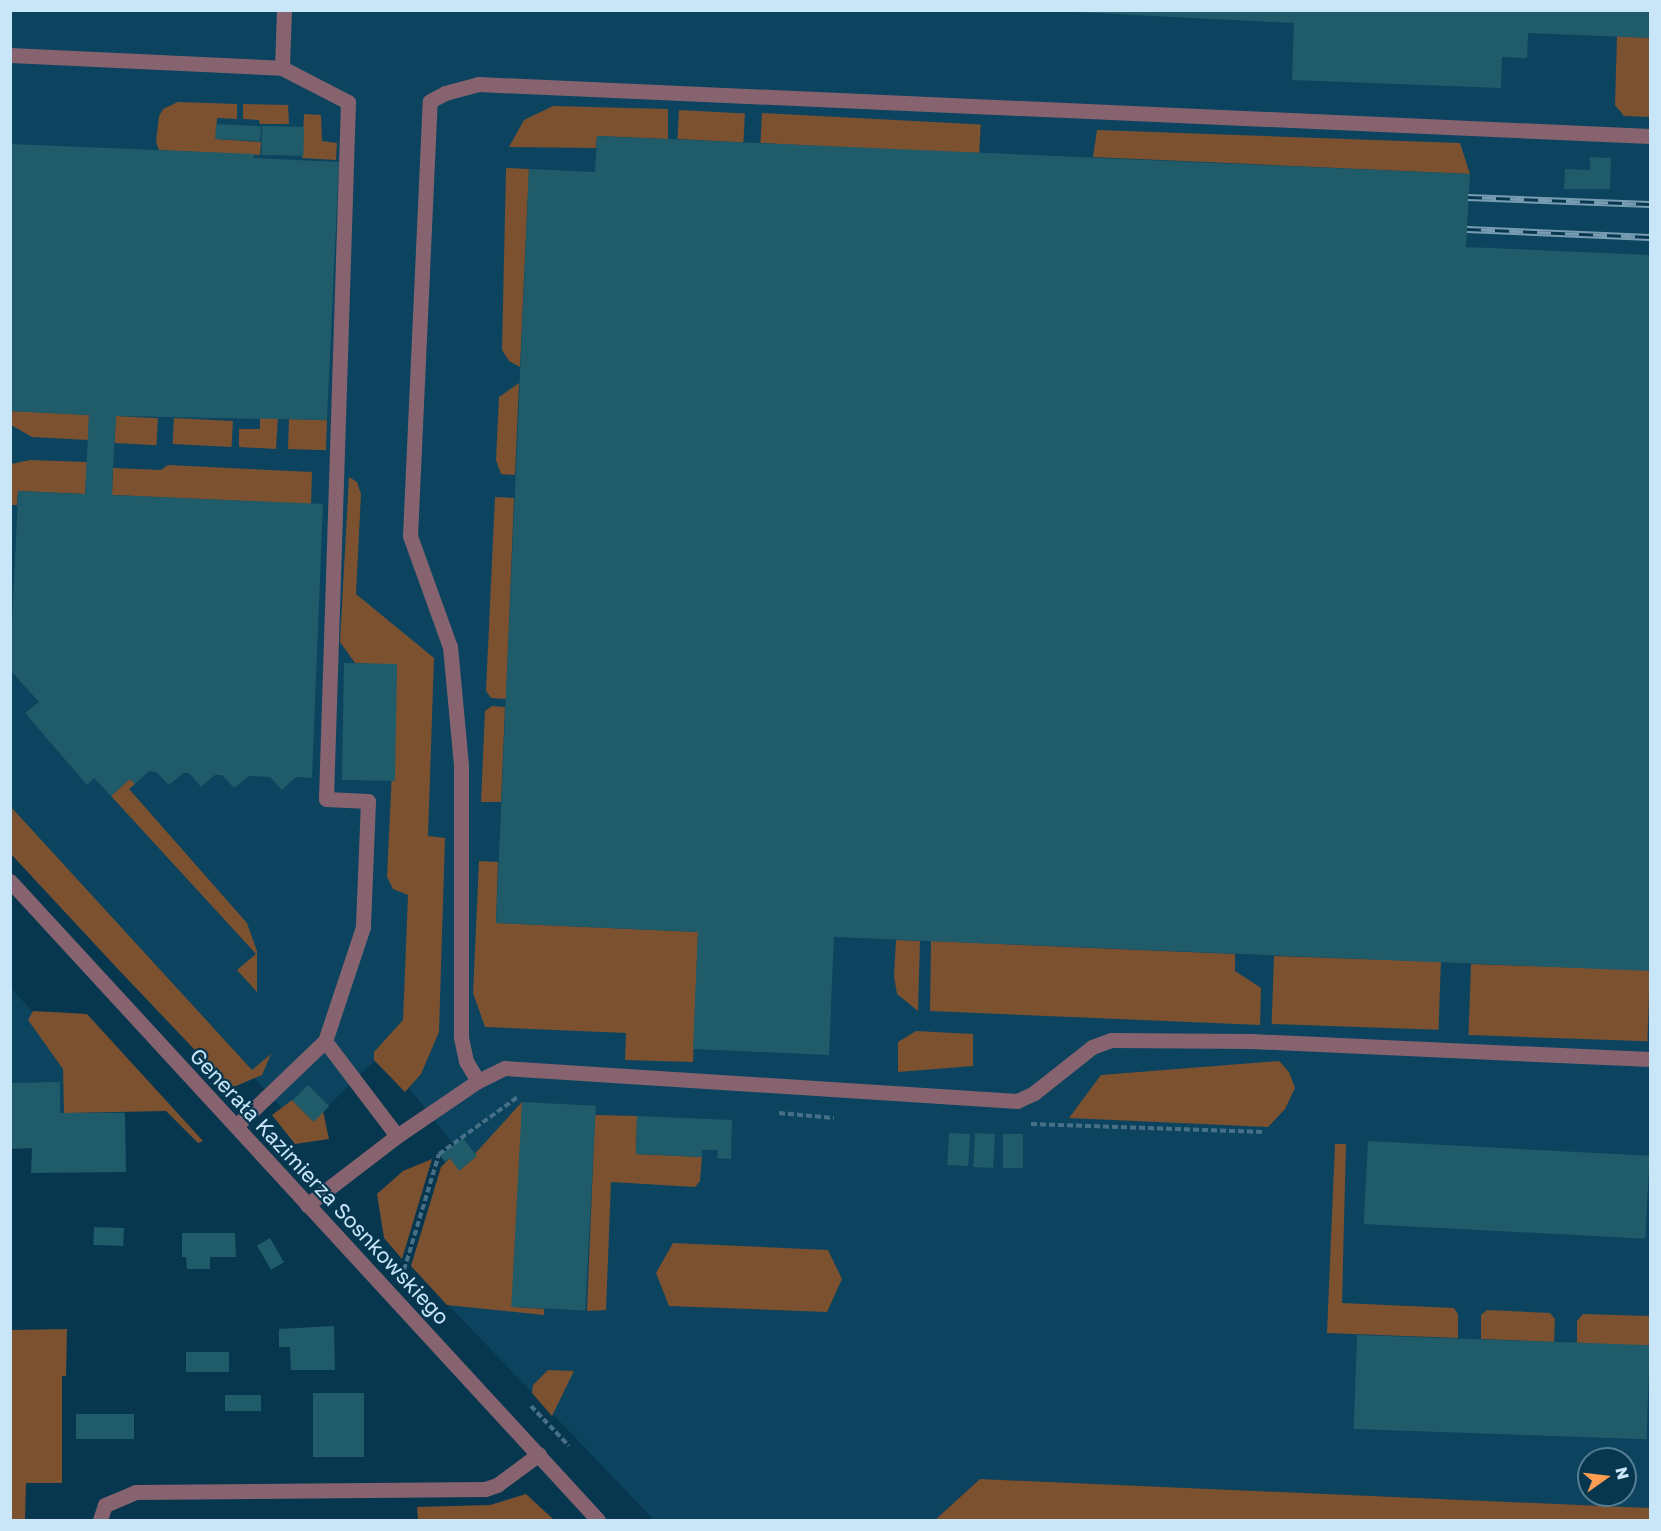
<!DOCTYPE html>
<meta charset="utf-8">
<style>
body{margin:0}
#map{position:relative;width:1661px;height:1531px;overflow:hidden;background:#07374f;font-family:"Golos Text",sans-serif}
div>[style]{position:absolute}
.built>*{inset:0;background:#0c435f}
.green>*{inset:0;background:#7c5130;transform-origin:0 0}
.building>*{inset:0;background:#1f5b69;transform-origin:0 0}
.path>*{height:4px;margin-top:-2px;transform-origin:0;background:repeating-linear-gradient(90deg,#477087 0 6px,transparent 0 9px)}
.minor>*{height:15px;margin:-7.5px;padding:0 7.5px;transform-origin:7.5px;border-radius:7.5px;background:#87636f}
.rail>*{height:7px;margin-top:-3.5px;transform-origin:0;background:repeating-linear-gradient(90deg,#07374f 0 14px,#789db2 0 28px);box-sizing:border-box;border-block:2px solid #789db2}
span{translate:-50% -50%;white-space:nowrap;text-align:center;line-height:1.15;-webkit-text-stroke:4.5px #07374f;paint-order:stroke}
.street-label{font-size:21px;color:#c9e6f9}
.frame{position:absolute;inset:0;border:12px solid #c9e6f9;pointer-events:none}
.north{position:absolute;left:1577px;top:1447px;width:60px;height:60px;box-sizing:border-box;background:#07374f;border:2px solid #557d93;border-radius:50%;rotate:76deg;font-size:16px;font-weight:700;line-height:24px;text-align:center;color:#c9e6f9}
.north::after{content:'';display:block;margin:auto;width:21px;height:27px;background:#fc9d52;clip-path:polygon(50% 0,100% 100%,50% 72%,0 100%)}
</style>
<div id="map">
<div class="built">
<i style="clip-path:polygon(evenodd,11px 11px,1650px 11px,1650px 1508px,980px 1479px,935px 1520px,654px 1520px,411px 1266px,441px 1167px,450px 1158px,460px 1170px,463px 1138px,454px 1145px,409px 1088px,405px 1092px,376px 1059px,313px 1121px,281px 1107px,11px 812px,11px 11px,1589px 1459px,1625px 1459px,1625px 1495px,1589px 1495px,1589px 1459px)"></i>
<i style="clip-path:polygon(10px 987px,125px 1113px,11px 1114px)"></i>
</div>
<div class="green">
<i style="clip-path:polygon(1617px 36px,1650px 38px,1650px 117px,1624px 116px,1615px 105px)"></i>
<i style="clip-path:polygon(178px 102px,237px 104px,237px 119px,217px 118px,216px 139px,261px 142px,260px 155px,159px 150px,156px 142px,159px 116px,163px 109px)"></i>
<i style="clip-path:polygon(243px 104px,288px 105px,289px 124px,260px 124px,259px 120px,243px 119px)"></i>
<i style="clip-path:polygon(553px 106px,668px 109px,668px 139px,597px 136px,596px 148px,509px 147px,524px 120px)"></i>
<i style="left:679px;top:110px;width:66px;height:29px;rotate:3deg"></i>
<i style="left:762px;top:113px;width:219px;height:30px;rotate:3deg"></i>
<i style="clip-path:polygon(304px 114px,321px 115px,322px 141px,337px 143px,336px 160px,302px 158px)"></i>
<i style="clip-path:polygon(1097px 130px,1460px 143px,1470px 174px,1093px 157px)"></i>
<i style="clip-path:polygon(506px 168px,529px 169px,520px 367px,509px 361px,502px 350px)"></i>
<i style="clip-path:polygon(519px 383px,515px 475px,501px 474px,496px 460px,499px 397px)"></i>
<i style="clip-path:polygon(11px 411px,89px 415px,88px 440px,32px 437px,11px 425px)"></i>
<i style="left:116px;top:416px;width:42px;height:27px;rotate:3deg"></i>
<i style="left:174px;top:418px;width:59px;height:26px;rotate:3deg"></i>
<i style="clip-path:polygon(260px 418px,278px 418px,276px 449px,239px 447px,239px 429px,260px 429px)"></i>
<i style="left:289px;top:419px;width:38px;height:30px;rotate:2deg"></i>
<i style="clip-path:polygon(30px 460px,87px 462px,85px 494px,18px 491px,17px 505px,11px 505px,11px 464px)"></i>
<i style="clip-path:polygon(168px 465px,312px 472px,311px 504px,112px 495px,113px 468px,161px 470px)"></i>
<i style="clip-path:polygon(349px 477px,357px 482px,361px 494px,356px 594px,434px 658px,428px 836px,445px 838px,439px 1032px,421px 1074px,405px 1092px,374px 1060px,374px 1052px,403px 1020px,408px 895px,393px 889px,387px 877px,397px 665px,355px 663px,340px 642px)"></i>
<i style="clip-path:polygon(495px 497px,514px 498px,506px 699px,491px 698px,486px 691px)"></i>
<i style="clip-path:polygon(492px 706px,505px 707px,501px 802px,481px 802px,485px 711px)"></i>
<i style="clip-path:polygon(130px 779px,135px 784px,129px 789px,247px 923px,257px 951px,257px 992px,237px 970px,256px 954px,111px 796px)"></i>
<i style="clip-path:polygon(11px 807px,252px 1070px,271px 1054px,262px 1075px,231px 1088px,116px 967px,11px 854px)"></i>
<i style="clip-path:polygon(479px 861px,498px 862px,496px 923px,698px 932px,693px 1062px,625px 1060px,626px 1033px,485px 1027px,473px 993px)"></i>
<i style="clip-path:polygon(896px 940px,920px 941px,918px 1011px,897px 994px,894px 976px)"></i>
<i style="clip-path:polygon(931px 941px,1235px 954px,1235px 971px,1261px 988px,1260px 1025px,930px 1011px)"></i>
<i style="left:1274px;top:956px;width:167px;height:68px;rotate:2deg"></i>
<i style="left:1471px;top:964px;width:179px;height:71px;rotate:2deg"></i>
<i style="clip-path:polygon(33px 1011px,87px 1014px,203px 1141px,198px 1143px,166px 1111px,64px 1113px,63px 1069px,28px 1020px)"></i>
<i style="clip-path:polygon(916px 1031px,973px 1034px,973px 1066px,898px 1072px,898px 1042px)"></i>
<i style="clip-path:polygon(1279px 1061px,1289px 1072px,1295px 1088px,1285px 1109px,1268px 1127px,1069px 1118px,1101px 1075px)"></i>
<i style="clip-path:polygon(292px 1100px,313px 1121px,323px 1111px,329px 1139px,295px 1144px,272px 1115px)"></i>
<i style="clip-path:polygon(522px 1102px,515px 1307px,544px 1309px,544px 1315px,447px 1305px,411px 1266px,441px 1167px,450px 1158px,460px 1170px)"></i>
<i style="clip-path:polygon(595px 1115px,637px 1116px,636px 1154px,702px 1157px,700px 1181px,695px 1187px,611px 1182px,606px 1310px,587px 1311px)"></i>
<i style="clip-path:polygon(1335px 1144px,1346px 1144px,1342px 1303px,1454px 1308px,1458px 1314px,1458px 1338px,1327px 1333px)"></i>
<i style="clip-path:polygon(432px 1159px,402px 1259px,384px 1238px,377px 1194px,403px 1171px)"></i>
<i style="clip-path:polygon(673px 1243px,828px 1250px,842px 1279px,827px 1312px,669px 1306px,656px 1273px)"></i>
<i style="clip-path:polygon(1487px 1310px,1550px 1313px,1555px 1319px,1554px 1342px,1481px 1339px,1481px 1315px)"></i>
<i style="clip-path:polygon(1583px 1314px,1650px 1316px,1650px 1346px,1577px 1343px,1577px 1321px)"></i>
<i style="clip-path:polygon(67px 1329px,66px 1376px,62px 1376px,62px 1483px,26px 1483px,25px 1520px,11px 1520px,11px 1330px)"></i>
<i style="clip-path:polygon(548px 1370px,574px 1371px,552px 1416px,532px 1393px,533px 1385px)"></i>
<i style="clip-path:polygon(980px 1479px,1650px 1508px,1650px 1520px,935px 1520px)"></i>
<i style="clip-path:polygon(526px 1494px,554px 1520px,418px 1519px,417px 1507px,490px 1505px)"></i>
</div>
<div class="building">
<i style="clip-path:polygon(1037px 10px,1650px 10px,1650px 38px,1528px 33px,1527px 58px,1502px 57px,1501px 88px,1292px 80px,1294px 23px)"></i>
<i style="left:216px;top:124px;width:45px;height:15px;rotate:3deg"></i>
<i style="left:262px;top:126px;width:42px;height:29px;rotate:1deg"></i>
<i style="clip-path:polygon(597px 136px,1470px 174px,1466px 247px,1650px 255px,1650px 971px,834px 937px,829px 1055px,693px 1049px,698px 932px,496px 923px,529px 169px,595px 172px)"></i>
<i style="clip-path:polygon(10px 144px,254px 154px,254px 158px,339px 162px,327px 420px,116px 416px,113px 468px,112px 495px,323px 504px,312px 778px,296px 777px,282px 790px,270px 777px,249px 776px,234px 788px,222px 775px,215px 775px,201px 787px,189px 773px,183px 773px,169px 785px,156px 772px,149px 771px,135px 784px,130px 779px,111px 796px,94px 778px,87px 785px,25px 713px,39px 702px,10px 670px,18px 491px,85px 494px,89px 415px,10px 411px)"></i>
<i style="clip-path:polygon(1590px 157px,1611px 158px,1610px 189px,1564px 189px,1565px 169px,1590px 170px)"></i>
<i style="left:344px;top:663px;width:53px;height:117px;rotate:1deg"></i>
<i style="clip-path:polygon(60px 1082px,60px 1113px,125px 1113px,126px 1172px,31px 1173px,32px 1148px,10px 1149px,10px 1083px)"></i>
<i style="left:308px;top:1085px;width:30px;height:22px;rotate:45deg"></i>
<i style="left:522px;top:1102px;width:74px;height:205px;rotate:3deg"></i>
<i style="clip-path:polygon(637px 1116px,732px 1120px,731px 1159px,717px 1158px,718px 1150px,702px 1150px,702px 1157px,636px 1154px)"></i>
<i style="left:949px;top:1133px;width:21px;height:32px;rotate:3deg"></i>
<i style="left:975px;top:1133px;width:20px;height:34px;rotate:3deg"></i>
<i style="left:1003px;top:1134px;width:20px;height:34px"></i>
<i style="clip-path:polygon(463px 1138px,477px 1156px,459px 1171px,450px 1158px,445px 1162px,440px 1155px)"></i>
<i style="left:1368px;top:1141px;width:282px;height:83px;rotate:3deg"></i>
<i style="left:94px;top:1227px;width:30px;height:18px;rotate:2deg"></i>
<i style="clip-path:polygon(182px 1233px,235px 1233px,236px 1257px,210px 1257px,210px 1269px,187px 1269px,186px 1257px,182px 1257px)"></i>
<i style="left:270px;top:1238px;width:28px;height:15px;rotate:60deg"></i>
<i style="clip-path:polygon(334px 1326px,335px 1370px,291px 1370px,290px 1347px,279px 1347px,279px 1329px)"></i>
<i style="left:1357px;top:1335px;width:293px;height:94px;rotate:2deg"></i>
<i style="left:229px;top:1352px;width:20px;height:43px;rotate:90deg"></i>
<i style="left:364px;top:1393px;width:64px;height:51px;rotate:90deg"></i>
<i style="left:225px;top:1395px;width:36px;height:16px"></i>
<i style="left:76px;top:1414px;width:58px;height:25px"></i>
</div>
<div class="path">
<i style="left:779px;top:1113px;width:55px;rotate:5.2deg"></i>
<i style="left:1031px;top:1124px;width:232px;rotate:2deg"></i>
<i style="left:404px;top:1270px;width:121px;rotate:-73.2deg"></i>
<i style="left:439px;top:1154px;width:99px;rotate:-35.9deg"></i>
<i style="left:531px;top:1406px;width:55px;rotate:46.5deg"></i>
</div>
<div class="minor">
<i style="left:284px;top:10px;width:58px;rotate:92deg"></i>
<i style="left:282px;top:68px;width:74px;rotate:27.3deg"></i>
<i style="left:348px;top:102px;width:697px;rotate:91.81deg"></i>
<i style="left:326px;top:799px;width:42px;rotate:2.7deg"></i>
<i style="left:368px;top:801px;width:126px;rotate:92.3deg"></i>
<i style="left:363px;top:927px;width:120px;rotate:108.4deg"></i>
<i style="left:325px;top:1041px;width:119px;rotate:52.8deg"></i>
<i style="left:10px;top:55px;width:272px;rotate:2.7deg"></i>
<i style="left:10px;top:881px;width:868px;rotate:47.38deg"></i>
<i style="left:478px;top:1081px;width:23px;rotate:-121deg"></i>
<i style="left:466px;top:1061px;width:25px;rotate:-102deg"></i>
<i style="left:461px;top:1037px;width:272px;rotate:-90deg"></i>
<i style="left:461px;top:765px;width:119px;rotate:-95.3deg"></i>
<i style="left:450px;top:647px;width:118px;rotate:-109.8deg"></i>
<i style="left:410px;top:536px;width:435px;rotate:-87.4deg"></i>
<i style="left:430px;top:101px;width:17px;rotate:-28deg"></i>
<i style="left:445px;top:93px;width:34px;rotate:-15deg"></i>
<i style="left:478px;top:84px;width:1173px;rotate:2.54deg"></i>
<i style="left:236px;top:1126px;width:123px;rotate:-43.7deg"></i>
<i style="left:307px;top:1205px;width:113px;rotate:-37.5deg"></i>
<i style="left:397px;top:1136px;width:98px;rotate:-34.2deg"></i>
<i style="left:478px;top:1081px;width:30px;rotate:-26deg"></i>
<i style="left:505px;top:1068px;width:513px;rotate:3.69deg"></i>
<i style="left:1017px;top:1101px;width:19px;rotate:-25deg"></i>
<i style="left:1034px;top:1093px;width:74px;rotate:-38.4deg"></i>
<i style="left:1092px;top:1047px;width:20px;rotate:-20deg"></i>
<i style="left:1111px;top:1040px;width:140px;rotate:0.4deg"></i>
<i style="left:1251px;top:1041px;width:399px;rotate:2.6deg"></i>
<i style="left:100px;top:1520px;width:16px;rotate:-72deg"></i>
<i style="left:105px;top:1505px;width:33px;rotate:-23deg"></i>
<i style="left:135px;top:1492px;width:350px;rotate:-0.5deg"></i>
<i style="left:485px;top:1489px;width:13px;rotate:-18deg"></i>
<i style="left:497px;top:1485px;width:52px;rotate:-36.4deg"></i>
</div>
<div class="rail">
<i style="left:1468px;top:197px;width:182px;rotate:2.2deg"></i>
<i style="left:1467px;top:229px;width:183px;rotate:2.5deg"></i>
</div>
<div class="street-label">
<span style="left:320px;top:1186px;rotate:47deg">Generała Kazimierza Sosnkowskiego</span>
</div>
<div class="frame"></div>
<div class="north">N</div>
</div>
